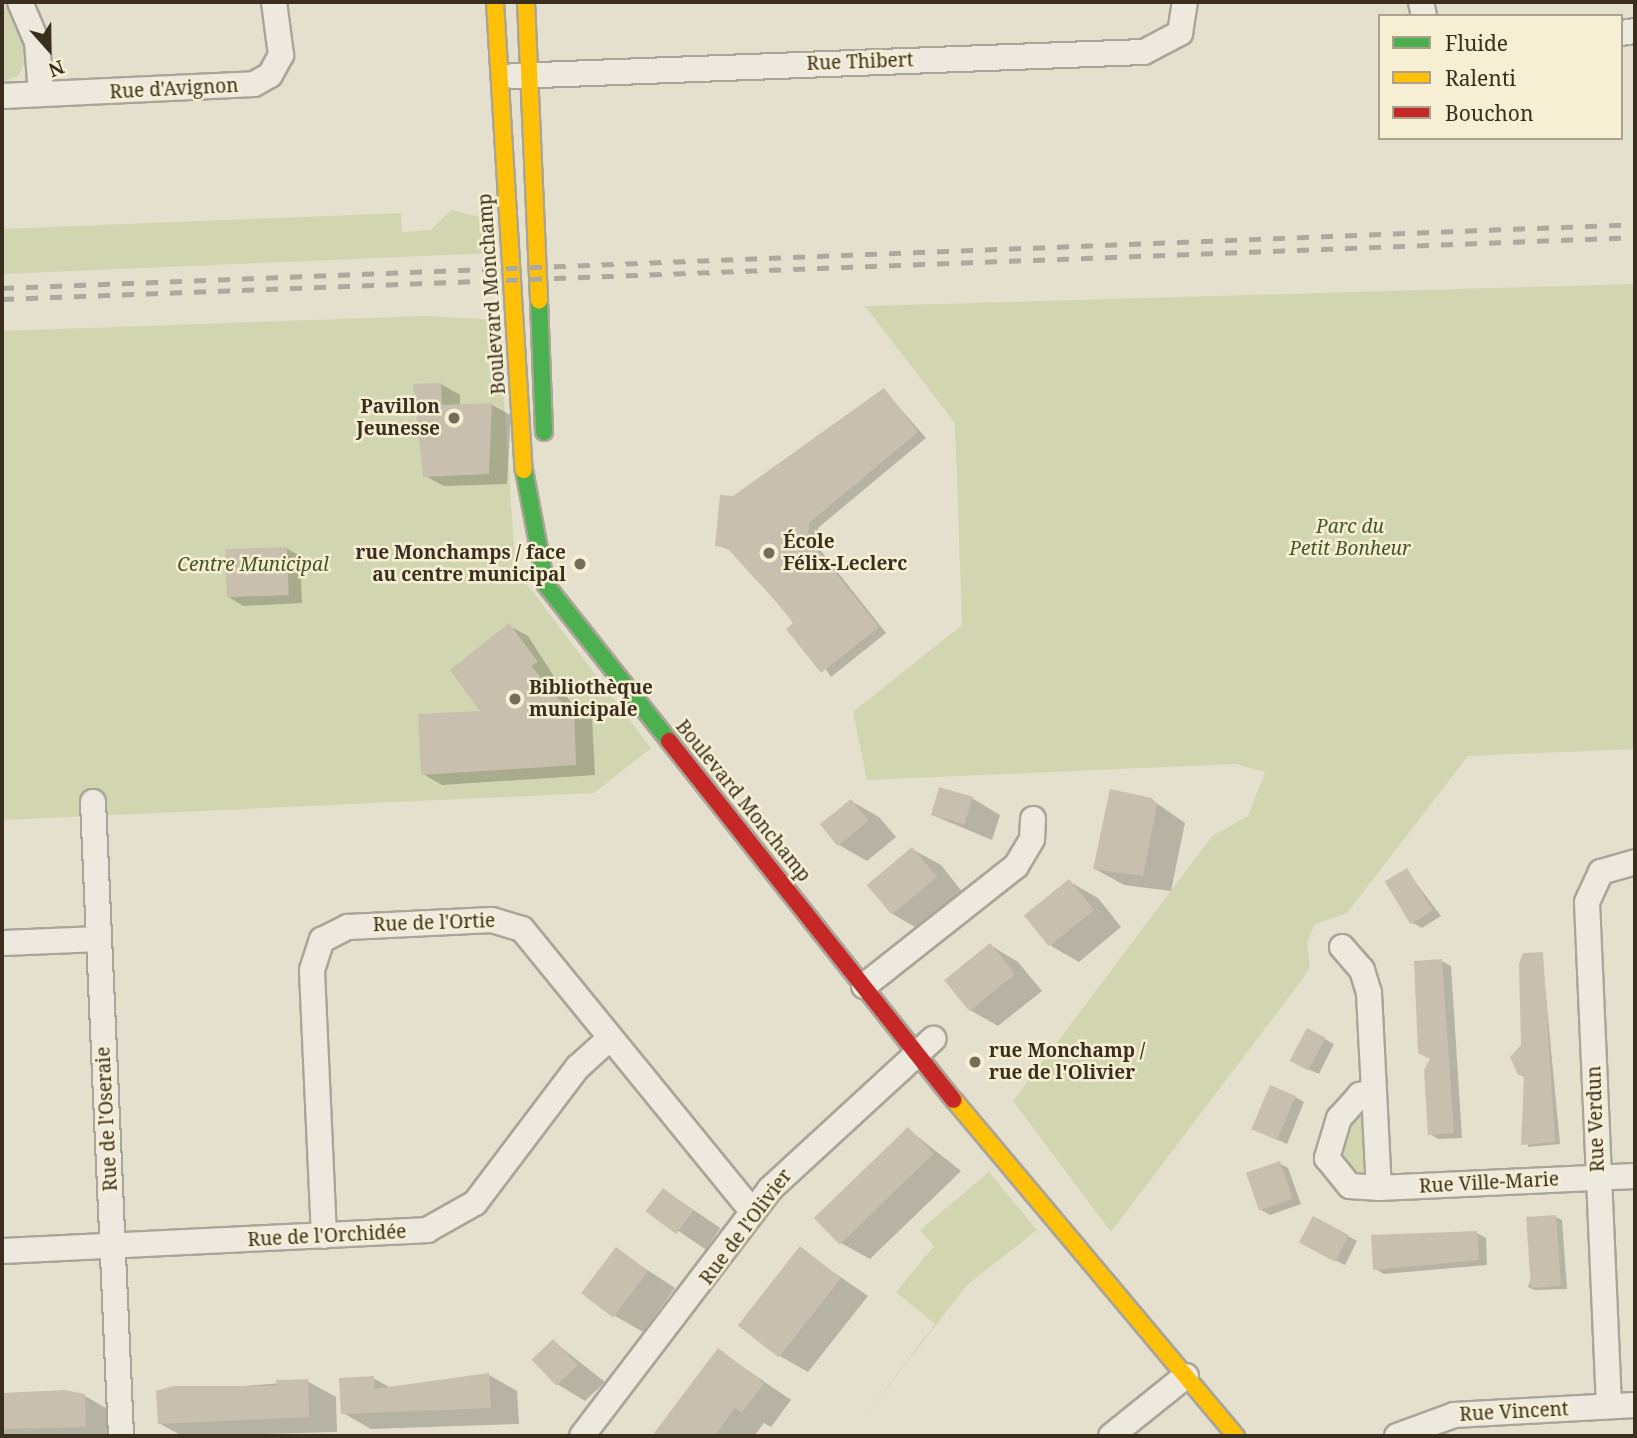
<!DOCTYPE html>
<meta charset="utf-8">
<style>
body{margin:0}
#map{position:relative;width:1637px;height:1438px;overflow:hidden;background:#e5e0ce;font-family:"Noto Serif",serif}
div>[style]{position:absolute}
.green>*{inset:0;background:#d2d6b0}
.shadow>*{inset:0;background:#0003;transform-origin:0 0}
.building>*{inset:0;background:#c9bfaf;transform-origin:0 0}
.roads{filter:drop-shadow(2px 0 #aaa597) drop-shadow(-2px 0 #aaa597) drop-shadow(0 2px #aaa597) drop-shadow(0 -2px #aaa597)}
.street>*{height:24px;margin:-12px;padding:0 12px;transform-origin:12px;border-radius:12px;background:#ede9df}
.fast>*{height:16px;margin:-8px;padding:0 8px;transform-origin:8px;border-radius:8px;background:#4caf50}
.slow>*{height:16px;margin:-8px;padding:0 8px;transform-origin:8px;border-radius:8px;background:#ffc107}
.jam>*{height:16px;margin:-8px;padding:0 8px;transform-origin:8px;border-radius:8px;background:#c62828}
.rail>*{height:5px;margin-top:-2.5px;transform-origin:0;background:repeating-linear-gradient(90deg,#ada99f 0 12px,transparent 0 24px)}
.dots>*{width:19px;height:19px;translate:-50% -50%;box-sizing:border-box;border:4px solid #f6efd4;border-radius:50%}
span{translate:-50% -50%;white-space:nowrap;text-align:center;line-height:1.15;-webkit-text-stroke:5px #f6efd4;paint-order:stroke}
.street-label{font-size:19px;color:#3a2e1e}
.poi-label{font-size:19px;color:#3a2e1e;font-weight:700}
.right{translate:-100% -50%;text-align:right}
.left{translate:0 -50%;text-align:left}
.park-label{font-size:19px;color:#455624;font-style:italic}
.frame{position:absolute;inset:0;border:4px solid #3a2e1e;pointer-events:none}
.legend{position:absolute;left:1378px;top:14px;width:245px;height:126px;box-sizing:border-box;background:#f6efd4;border:2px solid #aba28b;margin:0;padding:9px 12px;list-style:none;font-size:21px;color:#3a2e1e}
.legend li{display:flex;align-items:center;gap:14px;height:35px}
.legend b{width:35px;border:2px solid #aba28b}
.north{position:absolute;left:14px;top:14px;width:70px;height:70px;-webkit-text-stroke:5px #f6efd4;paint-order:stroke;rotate:159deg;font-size:19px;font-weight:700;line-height:28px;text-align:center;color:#3a2e1e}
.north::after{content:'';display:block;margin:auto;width:24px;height:32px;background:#3a2e1e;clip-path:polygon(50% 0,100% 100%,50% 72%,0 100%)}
</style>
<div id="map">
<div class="green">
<i style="clip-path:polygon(2px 2px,17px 22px,26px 60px,18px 76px,2px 82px)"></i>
<i style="clip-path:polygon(451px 210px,493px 220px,495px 253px,2px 274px,2px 229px,401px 213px,402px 232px,430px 230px)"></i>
<i style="clip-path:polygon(1635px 284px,1635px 749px,1468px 756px,1347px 913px,1315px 924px,1307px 943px,1310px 967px,1301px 981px,1111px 1232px,1013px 1101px,1212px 836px,1248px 816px,1265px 772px,1235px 764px,867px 780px,853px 712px,962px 625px,955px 423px,865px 306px)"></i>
<i style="clip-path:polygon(426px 316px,499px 320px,514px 548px,523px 579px,651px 748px,594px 793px,2px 820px,2px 331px)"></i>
<i style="clip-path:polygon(1361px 1109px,1367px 1173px,1358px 1178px,1338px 1159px,1341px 1133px)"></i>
<i style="clip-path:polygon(989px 1172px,1037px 1230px,967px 1285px,850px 1436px,935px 1324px,896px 1292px,934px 1246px,920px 1230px)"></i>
</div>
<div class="shadow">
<i style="clip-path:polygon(441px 384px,460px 395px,460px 406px,492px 405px,511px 415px,507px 484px,444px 486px,425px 476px)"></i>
<i style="clip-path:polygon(884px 390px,926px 438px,818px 528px,817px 546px,886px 633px,831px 677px,795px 623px,733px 551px,716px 545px,733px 498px)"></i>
<i style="clip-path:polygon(286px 548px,300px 556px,302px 603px,243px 606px,229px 597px)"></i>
<i style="clip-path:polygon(509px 626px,528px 636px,573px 706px,592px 717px,595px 775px,442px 785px,423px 774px,483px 712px)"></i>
<i style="clip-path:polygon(972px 798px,1000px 815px,992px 840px,932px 815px)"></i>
<i style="clip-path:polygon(1152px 800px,1185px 823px,1171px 891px,1124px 885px,1095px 869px)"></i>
<i style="clip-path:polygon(851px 801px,879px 817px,896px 837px,867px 861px,839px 845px)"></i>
<i style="clip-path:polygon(912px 849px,941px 865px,964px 894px,920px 930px,891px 913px)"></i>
<i style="clip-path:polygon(1407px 871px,1441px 916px,1422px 928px,1413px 923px)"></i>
<i style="clip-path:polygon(1070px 882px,1098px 898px,1121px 927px,1079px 962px,1051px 946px)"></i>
<i style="clip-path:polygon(990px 945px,1018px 962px,1042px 991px,998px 1026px,970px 1010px,946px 981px)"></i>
<i style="clip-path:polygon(1542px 954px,1560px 1144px,1528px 1147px,1526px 1078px,1519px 1074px)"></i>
<i style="clip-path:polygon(1442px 961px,1451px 966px,1462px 1138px,1438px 1139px,1430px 1134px)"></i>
<i style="clip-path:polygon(1308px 1030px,1334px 1044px,1319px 1074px,1301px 1066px)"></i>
<i style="clip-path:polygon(1295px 1097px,1304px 1102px,1287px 1144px,1263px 1133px)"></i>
<i style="clip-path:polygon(908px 1129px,961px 1171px,870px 1259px,841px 1243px)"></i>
<i style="clip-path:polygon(1279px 1163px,1288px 1168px,1301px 1204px,1270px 1215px,1261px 1210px)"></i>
<i style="left:664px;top:1190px;width:68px;height:26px;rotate:34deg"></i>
<i style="clip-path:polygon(1556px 1217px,1562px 1220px,1567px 1289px,1535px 1290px,1528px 1287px)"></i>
<i style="clip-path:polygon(1477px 1233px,1486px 1238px,1487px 1265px,1384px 1274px,1375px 1269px)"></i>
<i style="clip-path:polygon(1348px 1236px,1357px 1241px,1345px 1265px,1310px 1248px)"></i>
<i style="clip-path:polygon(800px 1249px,868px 1296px,808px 1372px,780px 1356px)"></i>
<i style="clip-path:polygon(617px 1250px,675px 1288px,643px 1332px,615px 1316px)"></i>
<i style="clip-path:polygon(553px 1341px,605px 1382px,585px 1401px,557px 1384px)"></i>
<i style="clip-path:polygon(718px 1350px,791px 1400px,771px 1427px,764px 1423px,754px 1436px,654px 1436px)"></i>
<i style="clip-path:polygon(489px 1375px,517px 1391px,519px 1424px,371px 1429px,343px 1413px,373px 1378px,391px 1388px)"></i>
<i style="clip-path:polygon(307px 1381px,336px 1397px,337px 1432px,182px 1436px,159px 1423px,158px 1393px)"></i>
<i style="clip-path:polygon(85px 1396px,113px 1412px,113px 1436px,2px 1436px,2px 1398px)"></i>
</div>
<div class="building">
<i style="clip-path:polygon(441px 383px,442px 405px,492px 403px,489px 474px,423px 477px,413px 384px)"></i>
<i style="clip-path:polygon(884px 388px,918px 432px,809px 523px,808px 539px,879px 627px,821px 673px,786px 629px,793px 623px,779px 605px,727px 548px,715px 546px,720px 495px,733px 496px)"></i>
<i style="left:287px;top:547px;width:48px;height:62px;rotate:88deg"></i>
<i style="clip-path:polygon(509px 623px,538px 662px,531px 666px,564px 705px,574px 704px,576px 765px,421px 775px,418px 714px,480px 711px,450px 670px)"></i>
<i style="left:939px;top:787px;width:35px;height:29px;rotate:16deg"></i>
<i style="clip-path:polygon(1110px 789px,1152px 798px,1157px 805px,1143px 876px,1093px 869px)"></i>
<i style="left:851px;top:799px;width:28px;height:40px;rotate:51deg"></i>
<i style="left:912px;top:847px;width:39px;height:59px;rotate:50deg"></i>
<i style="left:1407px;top:868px;width:50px;height:26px;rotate:59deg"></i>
<i style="left:1069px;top:879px;width:40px;height:58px;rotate:51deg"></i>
<i style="left:990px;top:943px;width:40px;height:59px;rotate:51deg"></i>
<i style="clip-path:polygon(1543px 952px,1555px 1142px,1521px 1145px,1524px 1075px,1518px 1075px,1510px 1057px,1521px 1045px,1519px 964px,1523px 953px)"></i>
<i style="clip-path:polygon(1442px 959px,1454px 1133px,1428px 1135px,1424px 1070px,1430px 1059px,1418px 1053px,1414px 961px)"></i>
<i style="left:1307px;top:1028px;width:21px;height:37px;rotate:28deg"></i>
<i style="left:1270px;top:1085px;width:28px;height:48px;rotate:23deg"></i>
<i style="left:908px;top:1127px;width:37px;height:131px;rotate:46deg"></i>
<i style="left:1280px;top:1161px;width:40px;height:36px;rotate:71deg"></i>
<i style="left:663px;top:1188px;width:38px;height:29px;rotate:37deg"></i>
<i style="left:1556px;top:1215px;width:71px;height:30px;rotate:86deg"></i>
<i style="left:1313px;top:1216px;width:41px;height:30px;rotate:28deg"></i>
<i style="clip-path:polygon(1477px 1231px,1479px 1260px,1373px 1270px,1371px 1235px)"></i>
<i style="left:800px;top:1246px;width:52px;height:101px;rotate:38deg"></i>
<i style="left:616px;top:1247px;width:40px;height:58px;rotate:37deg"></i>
<i style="left:553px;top:1339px;width:36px;height:30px;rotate:46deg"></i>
<i style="clip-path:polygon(718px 1348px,764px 1383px,742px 1413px,735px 1408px,714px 1436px,652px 1436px)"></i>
<i style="clip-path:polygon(489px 1373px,491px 1408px,341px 1414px,339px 1378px,374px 1376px,374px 1389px)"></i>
<i style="clip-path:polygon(308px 1379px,309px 1417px,158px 1424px,156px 1391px,173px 1386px,277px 1386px,276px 1380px)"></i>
<i style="clip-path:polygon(65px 1390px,85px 1394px,86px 1427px,2px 1429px,2px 1393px)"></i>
</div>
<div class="roads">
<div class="street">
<i style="left:20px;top:2px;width:43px;rotate:67deg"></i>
<i style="left:37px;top:42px;width:52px;rotate:85.6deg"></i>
<i style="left:1421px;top:2px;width:14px;rotate:78deg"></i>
<i style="left:1621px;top:33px;width:14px;rotate:-8deg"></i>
<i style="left:513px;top:76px;width:631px;rotate:-2.18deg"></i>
<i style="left:1144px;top:52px;width:41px;rotate:-27.8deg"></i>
<i style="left:1180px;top:33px;width:31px;rotate:-81deg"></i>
<i style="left:2px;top:96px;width:252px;rotate:-2.7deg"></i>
<i style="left:254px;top:84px;width:18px;rotate:-29deg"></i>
<i style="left:270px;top:75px;width:23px;rotate:-61deg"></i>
<i style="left:281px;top:55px;width:53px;rotate:-97.5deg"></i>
<i style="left:93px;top:802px;width:635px;rotate:87.47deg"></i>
<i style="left:2px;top:943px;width:97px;rotate:-2.4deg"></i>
<i style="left:1342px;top:947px;width:30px;rotate:49deg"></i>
<i style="left:1362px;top:970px;width:24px;rotate:73deg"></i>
<i style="left:1369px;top:993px;width:195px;rotate:87.1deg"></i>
<i style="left:1379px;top:1188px;width:256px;rotate:-2.7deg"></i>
<i style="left:864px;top:986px;width:194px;rotate:-38.3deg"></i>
<i style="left:1016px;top:866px;width:31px;rotate:-59deg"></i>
<i style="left:1032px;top:839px;width:20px;rotate:-87deg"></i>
<i style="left:1374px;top:1091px;width:15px;rotate:164deg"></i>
<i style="left:1360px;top:1095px;width:31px;rotate:132deg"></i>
<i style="left:1339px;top:1118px;width:42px;rotate:106.7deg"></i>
<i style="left:1327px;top:1158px;width:36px;rotate:51deg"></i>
<i style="left:1350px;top:1186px;width:29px;rotate:4deg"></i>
<i style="left:324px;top:1236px;width:266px;rotate:-92.6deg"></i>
<i style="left:312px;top:970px;width:32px;rotate:-72deg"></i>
<i style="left:322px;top:940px;width:29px;rotate:-27deg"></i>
<i style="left:348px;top:927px;width:144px;rotate:-2.8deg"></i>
<i style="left:492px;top:920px;width:31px;rotate:17deg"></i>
<i style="left:522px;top:929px;width:365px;rotate:50.8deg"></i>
<i style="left:2px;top:1251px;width:426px;rotate:-2.8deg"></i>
<i style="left:427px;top:1230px;width:55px;rotate:-29.4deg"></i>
<i style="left:475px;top:1203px;width:171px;rotate:-52.9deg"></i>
<i style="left:578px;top:1067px;width:42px;rotate:-42.1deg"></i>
<i style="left:1609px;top:1406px;width:504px;rotate:-92.5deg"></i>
<i style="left:1587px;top:902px;width:33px;rotate:-65deg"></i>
<i style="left:1601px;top:872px;width:35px;rotate:-16deg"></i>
<i style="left:582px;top:1436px;width:310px;rotate:-52.7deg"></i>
<i style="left:770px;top:1189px;width:222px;rotate:-42.6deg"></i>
<i style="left:1111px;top:1436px;width:96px;rotate:-38.7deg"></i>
<i style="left:1397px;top:1436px;width:61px;rotate:-20.2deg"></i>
<i style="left:1454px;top:1415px;width:181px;rotate:-3.2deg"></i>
</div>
<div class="fast">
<i style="left:539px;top:301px;width:131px;rotate:87.8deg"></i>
<i style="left:524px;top:470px;width:117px;rotate:79.2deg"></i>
<i style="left:546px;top:585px;width:199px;rotate:51.7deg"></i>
</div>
<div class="slow">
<i style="left:495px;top:2px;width:469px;rotate:86.5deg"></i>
<i style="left:526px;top:2px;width:299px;rotate:87.5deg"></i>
<i style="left:954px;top:1100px;width:439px;rotate:50deg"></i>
</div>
<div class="jam">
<i style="left:669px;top:741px;width:458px;rotate:51.6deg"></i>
</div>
</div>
<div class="rail">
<i style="left:2px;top:288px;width:1634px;rotate:-2.24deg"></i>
<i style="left:2px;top:299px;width:1634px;rotate:-2.17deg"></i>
</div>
<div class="dots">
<i style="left:454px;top:418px;background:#766c5c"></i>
<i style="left:769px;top:553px;background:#766c5c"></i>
<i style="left:580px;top:564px;background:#766c5c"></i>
<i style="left:515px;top:699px;background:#766c5c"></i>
<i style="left:975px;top:1062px;background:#766c5c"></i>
</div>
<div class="street-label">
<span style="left:860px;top:62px;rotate:-2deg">Rue Thibert</span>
<span style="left:174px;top:89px;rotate:-3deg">Rue d'Avignon</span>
<span style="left:492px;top:294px;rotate:-94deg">Boulevard Monchamp</span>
<span style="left:743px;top:801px;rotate:51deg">Boulevard Monchamp</span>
<span style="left:434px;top:923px;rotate:-2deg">Rue de l'Ortie</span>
<span style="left:107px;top:1119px;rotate:-93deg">Rue de l'Oseraie</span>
<span style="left:1596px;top:1119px;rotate:-92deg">Rue Verdun</span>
<span style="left:1489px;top:1183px;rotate:-3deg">Rue Ville-Marie</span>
<span style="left:746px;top:1227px;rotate:-53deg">Rue de l'Olivier</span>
<span style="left:327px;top:1236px;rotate:-3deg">Rue de l'Orchidée</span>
<span style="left:1514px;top:1412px;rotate:-3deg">Rue Vincent</span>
</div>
<div class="poi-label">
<span class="right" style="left:440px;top:418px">Pavillon<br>Jeunesse</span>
<span class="left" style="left:783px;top:553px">École<br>Félix-Leclerc</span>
<span class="right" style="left:566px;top:564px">rue Monchamps / face<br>au centre municipal</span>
<span class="left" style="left:529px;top:699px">Bibliothèque<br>municipale</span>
<span class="left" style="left:989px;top:1062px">rue Monchamp /<br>rue de l'Olivier</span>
</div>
<div class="park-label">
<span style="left:1350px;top:538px">Parc du<br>Petit Bonheur</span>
<span style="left:253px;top:565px">Centre Municipal</span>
</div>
<div class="frame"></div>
<ul class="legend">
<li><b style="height:9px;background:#4caf50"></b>Fluide</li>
<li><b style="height:9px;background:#ffc107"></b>Ralenti</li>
<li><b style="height:9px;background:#c62828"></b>Bouchon</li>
</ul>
<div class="north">N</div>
</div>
